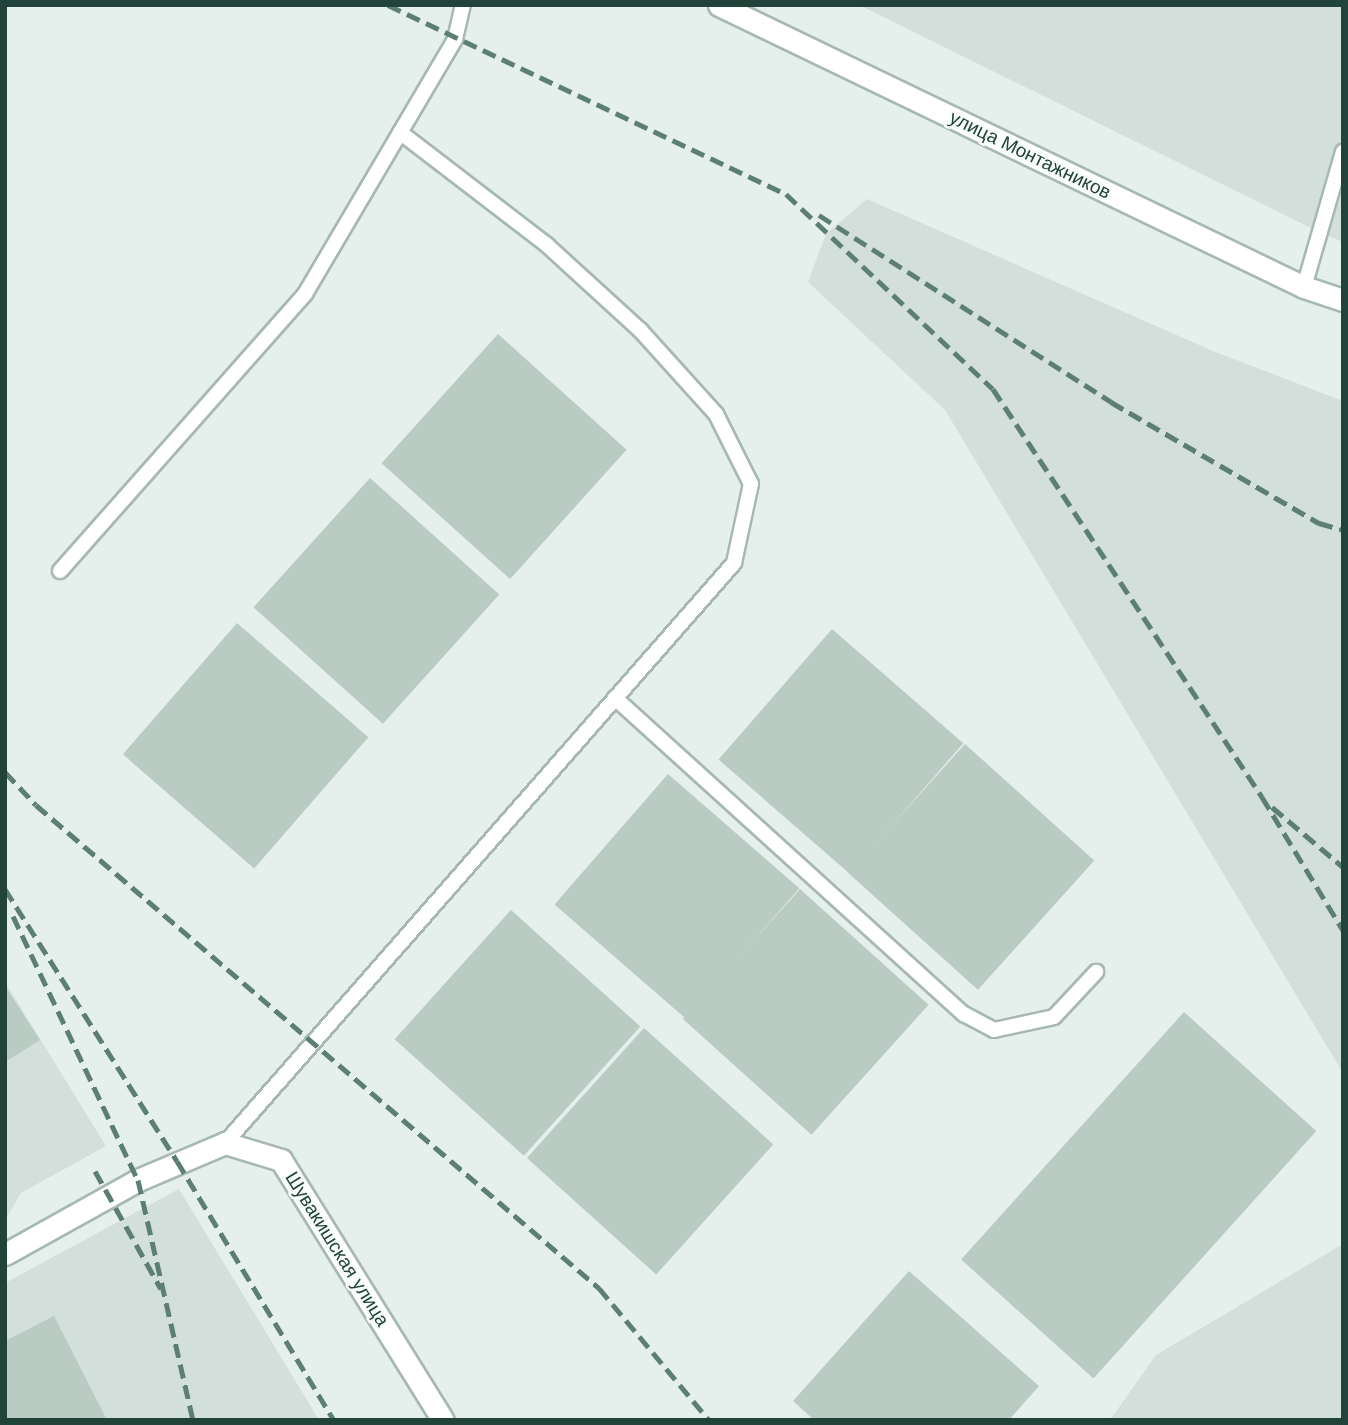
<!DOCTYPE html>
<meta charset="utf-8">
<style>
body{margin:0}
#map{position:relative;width:1348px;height:1425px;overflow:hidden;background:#e5efeb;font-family:Helvetica,sans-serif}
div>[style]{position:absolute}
.built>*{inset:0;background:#d3dfda}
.building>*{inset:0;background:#bacbc4;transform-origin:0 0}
.roads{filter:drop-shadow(2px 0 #a7b8b2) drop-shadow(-2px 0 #a7b8b2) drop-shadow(0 2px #a7b8b2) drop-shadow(0 -2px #a7b8b2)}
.lane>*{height:14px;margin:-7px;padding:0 7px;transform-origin:7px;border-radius:7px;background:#fff}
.street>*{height:21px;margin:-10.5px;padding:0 10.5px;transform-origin:10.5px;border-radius:10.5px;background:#fff}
.rail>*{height:5px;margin-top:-2.5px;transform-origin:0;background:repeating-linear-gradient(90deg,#5d7e75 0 14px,transparent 0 21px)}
span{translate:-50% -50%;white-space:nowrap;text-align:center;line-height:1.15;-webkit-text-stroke:5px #f7fbf9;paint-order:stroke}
.street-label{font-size:19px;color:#22433a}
.frame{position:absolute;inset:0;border:7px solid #22433a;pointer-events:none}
</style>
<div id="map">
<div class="built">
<i style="clip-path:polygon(859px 5px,1343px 5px,1343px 242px,1317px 231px)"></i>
<i style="clip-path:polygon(867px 199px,1213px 351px,1343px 401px,1343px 1073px,945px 410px,808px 282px,826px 234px)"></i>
<i style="clip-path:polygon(5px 982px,106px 1146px,21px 1193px,5px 1220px)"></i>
<i style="clip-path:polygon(179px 1189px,319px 1420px,5px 1420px,5px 1283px)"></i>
<i style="clip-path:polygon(1343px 1244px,1343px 1420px,1110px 1420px,1156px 1355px)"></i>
</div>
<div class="building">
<i style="left:498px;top:334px;width:173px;height:174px;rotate:42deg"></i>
<i style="left:370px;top:478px;width:174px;height:174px;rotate:42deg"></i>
<i style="left:237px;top:623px;width:174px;height:174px;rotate:41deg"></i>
<i style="left:832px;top:629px;width:174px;height:173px;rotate:41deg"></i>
<i style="left:965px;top:744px;width:174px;height:174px;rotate:42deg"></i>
<i style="left:668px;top:774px;width:174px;height:173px;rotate:41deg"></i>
<i style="left:800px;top:889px;width:173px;height:175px;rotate:42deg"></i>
<i style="left:511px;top:910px;width:174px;height:174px;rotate:42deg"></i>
<i style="clip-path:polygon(5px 986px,40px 1040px,5px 1062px)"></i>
<i style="left:1184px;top:1012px;width:178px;height:333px;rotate:42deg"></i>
<i style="left:644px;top:1028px;width:174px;height:175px;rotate:42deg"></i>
<i style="clip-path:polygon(909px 1271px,1039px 1386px,1009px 1420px,814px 1420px,793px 1401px)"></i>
<i style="clip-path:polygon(54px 1316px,107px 1420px,5px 1420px,5px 1341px)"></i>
</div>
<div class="roads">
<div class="lane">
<i style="left:1304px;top:287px;width:141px;rotate:-73.9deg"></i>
<i style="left:60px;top:571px;width:370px;rotate:-48.5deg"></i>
<i style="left:305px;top:294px;width:296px;rotate:-59.5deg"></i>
<i style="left:455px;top:39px;width:35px;rotate:-77deg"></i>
<i style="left:615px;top:698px;width:471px;rotate:42.2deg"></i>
<i style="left:964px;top:1014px;width:34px;rotate:28deg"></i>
<i style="left:994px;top:1030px;width:61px;rotate:-12.2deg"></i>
<i style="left:1054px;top:1017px;width:62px;rotate:-47deg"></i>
<i style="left:225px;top:1143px;width:772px;rotate:-48.73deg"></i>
<i style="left:734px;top:563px;width:81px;rotate:-77.9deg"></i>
<i style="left:751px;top:484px;width:78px;rotate:-116.6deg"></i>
<i style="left:716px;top:414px;width:113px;rotate:-132.1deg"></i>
<i style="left:640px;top:330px;width:126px;rotate:-137.6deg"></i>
<i style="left:547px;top:245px;width:185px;rotate:-142.5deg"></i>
</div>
<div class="street">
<i style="left:719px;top:5px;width:649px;rotate:25.74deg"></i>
<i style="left:1304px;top:287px;width:41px;rotate:18.4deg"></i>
<i style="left:5px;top:1254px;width:152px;rotate:-29.1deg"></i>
<i style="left:138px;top:1180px;width:95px;rotate:-23deg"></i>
<i style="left:225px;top:1143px;width:59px;rotate:16.9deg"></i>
<i style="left:281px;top:1160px;width:306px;rotate:58.1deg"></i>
</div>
</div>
<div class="rail">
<i style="left:388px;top:5px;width:441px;rotate:25.4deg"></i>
<i style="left:786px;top:194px;width:284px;rotate:43.3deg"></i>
<i style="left:993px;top:389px;width:489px;rotate:56.6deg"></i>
<i style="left:1262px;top:797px;width:156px;rotate:58.7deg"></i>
<i style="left:819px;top:215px;width:347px;rotate:32.6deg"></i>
<i style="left:1111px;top:402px;width:241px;rotate:30.2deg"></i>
<i style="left:1319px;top:523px;width:25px;rotate:16deg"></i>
<i style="left:5px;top:772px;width:45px;rotate:46.8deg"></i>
<i style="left:36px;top:805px;width:742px;rotate:40.63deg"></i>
<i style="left:599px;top:1288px;width:172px;rotate:50.2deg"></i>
<i style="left:1272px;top:807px;width:93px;rotate:40.2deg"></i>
<i style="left:5px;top:889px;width:322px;rotate:57.7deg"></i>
<i style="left:177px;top:1161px;width:303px;rotate:58.8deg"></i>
<i style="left:13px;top:916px;width:292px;rotate:64.7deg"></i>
<i style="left:138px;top:1180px;width:246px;rotate:77.1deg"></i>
<i style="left:95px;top:1171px;width:135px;rotate:60.8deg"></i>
</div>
<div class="street-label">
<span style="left:1030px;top:155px;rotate:26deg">улица Монтажников</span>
<span style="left:337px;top:1249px;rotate:58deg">Шувакишская улица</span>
</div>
<div class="frame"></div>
</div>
